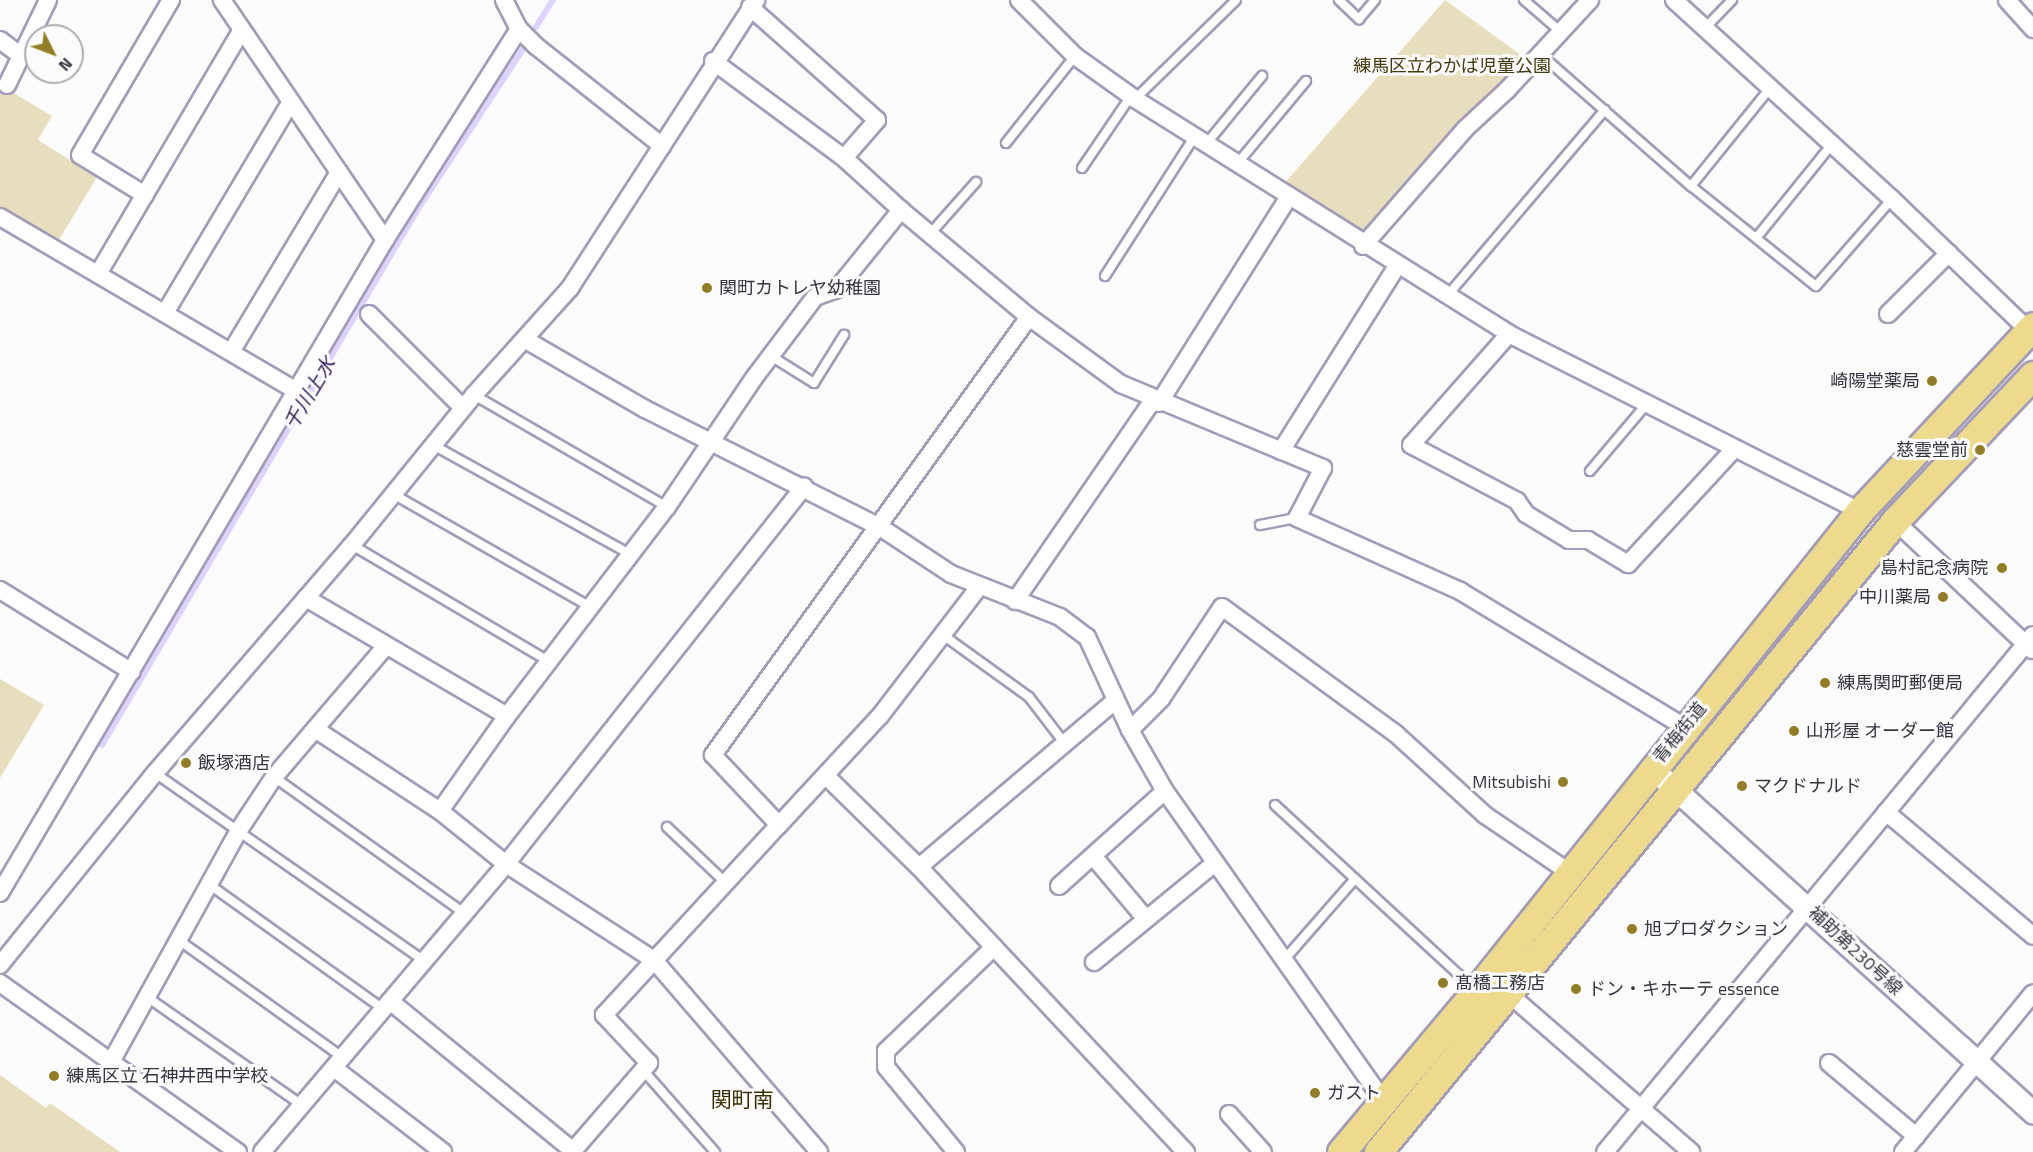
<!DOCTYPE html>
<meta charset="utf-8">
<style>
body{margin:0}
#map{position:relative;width:2033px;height:1152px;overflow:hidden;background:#fbfbfb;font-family:"Titillium Web","Noto Sans JP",sans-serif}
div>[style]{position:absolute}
.green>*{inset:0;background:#e7debd}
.stream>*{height:6px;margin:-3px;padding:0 3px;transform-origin:3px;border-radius:3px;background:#ddd3fe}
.roads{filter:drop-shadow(2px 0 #a29cb8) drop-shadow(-2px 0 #a29cb8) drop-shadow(0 2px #a29cb8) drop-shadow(0 -2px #a29cb8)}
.service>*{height:8px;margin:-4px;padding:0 4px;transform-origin:4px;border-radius:4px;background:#fff}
.minor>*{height:16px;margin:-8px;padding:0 8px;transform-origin:8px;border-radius:8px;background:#fff}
.tertiary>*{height:21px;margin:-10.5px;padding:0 10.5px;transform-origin:10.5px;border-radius:10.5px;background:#fff}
.primary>*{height:27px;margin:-13.5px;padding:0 13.5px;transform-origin:13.5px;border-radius:13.5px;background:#eeda8d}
.dots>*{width:16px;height:16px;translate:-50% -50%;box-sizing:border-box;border:3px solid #fbfbfb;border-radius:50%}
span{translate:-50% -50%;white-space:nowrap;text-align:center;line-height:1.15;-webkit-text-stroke:6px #fbfbfb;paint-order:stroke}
.park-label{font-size:18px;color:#453a0d}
.poi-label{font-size:18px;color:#373540}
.left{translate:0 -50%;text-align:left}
.right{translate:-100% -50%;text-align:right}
.street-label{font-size:18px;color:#373540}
.water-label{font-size:20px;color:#331e5a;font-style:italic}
.quarter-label{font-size:21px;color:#3b3004}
.north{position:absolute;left:24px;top:24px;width:60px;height:60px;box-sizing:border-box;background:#fbfbfb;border:2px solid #adacb0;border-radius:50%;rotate:132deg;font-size:16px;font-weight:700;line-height:24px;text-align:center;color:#373540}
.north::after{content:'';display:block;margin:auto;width:21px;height:27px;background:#937d24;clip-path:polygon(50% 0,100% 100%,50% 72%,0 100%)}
</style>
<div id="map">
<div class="green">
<i style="clip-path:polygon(1445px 0,1525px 58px,1362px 236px,1282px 186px)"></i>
<i style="clip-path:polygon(0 85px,52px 116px,38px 140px,97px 177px,57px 243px,0 216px)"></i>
<i style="clip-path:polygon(0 679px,44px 705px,0 778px)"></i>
<i style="clip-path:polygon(0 1075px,46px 1108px,50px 1103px,120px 1152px,0 1152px)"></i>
</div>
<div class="stream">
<i style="left:536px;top:27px;width:32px;rotate:-58deg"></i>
<i style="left:102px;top:745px;width:622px;rotate:-59.48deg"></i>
<i style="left:418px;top:209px;width:195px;rotate:-56.7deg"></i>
</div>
<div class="roads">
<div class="service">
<i style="left:1339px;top:0;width:28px;rotate:44deg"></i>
<i style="left:1359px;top:19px;width:25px;rotate:-50deg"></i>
<i style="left:1524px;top:0;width:49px;rotate:40.9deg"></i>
<i style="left:1705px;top:28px;width:39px;rotate:-46deg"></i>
<i style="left:1540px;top:54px;width:201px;rotate:41.2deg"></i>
<i style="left:1691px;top:186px;width:160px;rotate:38.7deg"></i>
<i style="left:1816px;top:286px;width:116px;rotate:-48.9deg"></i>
<i style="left:1135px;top:99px;width:141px;rotate:-44.4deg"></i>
<i style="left:1006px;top:143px;width:111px;rotate:-51.6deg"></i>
<i style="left:1207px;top:143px;width:87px;rotate:-50.6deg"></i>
<i style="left:1237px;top:164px;width:108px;rotate:-50.3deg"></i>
<i style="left:1082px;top:168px;width:87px;rotate:-55.8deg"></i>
<i style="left:1691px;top:186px;width:126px;rotate:-51.1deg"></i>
<i style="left:929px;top:235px;width:71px;rotate:-48.4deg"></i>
<i style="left:1757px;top:237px;width:119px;rotate:-51.1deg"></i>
<i style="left:1105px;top:276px;width:166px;rotate:-57.3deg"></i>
<i style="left:1447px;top:296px;width:244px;rotate:-49.7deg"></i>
<i style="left:771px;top:356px;width:51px;rotate:32.1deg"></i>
<i style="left:814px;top:383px;width:57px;rotate:-58deg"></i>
<i style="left:474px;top:395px;width:223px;rotate:30.1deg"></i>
<i style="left:433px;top:445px;width:225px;rotate:29deg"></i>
<i style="left:1590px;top:471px;width:85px;rotate:-49.8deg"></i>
<i style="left:393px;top:494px;width:227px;rotate:29.8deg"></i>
<i style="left:1260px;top:525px;width:38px;rotate:-11deg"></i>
<i style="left:352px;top:545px;width:228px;rotate:30.6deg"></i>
<i style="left:943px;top:635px;width:106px;rotate:35.8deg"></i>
<i style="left:1029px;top:697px;width:59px;rotate:52.5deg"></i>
<i style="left:155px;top:773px;width:328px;rotate:34.9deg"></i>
<i style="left:274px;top:777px;width:234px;rotate:35.6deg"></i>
<i style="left:1275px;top:805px;width:270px;rotate:42.7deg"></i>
<i style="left:667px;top:827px;width:81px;rotate:43.5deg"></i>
<i style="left:210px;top:885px;width:213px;rotate:35.6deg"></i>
<i style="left:180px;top:941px;width:199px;rotate:35.6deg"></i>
<i style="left:1284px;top:960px;width:108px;rotate:-48.8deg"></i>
<i style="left:147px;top:997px;width:189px;rotate:34.9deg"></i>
<i style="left:643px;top:1070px;width:109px;rotate:48.7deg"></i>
</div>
<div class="minor">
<i style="left:222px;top:0;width:290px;rotate:55.8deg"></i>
<i style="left:504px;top:0;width:33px;rotate:63deg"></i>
<i style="left:519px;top:29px;width:24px;rotate:45deg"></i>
<i style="left:536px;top:46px;width:161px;rotate:38.4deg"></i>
<i style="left:1019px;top:0;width:79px;rotate:45deg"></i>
<i style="left:1075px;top:56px;width:74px;rotate:35.6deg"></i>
<i style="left:1135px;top:99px;width:442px;rotate:32.1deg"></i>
<i style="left:1509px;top:334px;width:393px;rotate:26.8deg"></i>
<i style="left:1674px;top:0;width:295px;rotate:42.4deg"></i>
<i style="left:1892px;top:199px;width:189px;rotate:43.9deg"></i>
<i style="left:2007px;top:0;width:39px;rotate:48deg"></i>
<i style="left:750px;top:7px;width:170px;rotate:41.7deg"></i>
<i style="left:877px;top:120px;width:50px;rotate:131deg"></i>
<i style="left:0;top:40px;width:25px;rotate:37deg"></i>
<i style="left:713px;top:61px;width:163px;rotate:36.5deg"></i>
<i style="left:844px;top:158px;width:77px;rotate:42.4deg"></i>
<i style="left:901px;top:210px;width:167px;rotate:39.9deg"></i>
<i style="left:1029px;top:317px;width:114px;rotate:36.1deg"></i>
<i style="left:1121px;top:384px;width:219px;rotate:22.6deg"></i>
<i style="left:1323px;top:468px;width:56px;rotate:117.5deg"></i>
<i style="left:1297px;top:518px;width:179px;rotate:24.1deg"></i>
<i style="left:1460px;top:591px;width:263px;rotate:31.2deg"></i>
<i style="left:7px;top:85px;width:94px;rotate:-64.2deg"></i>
<i style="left:145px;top:195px;width:76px;rotate:-148.4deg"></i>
<i style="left:80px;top:155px;width:180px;rotate:-59.6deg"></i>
<i style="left:0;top:217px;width:342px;rotate:30.4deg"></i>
<i style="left:1363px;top:246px;width:155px;rotate:-48.9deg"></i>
<i style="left:1465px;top:129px;width:59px;rotate:-42.9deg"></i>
<i style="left:1508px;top:89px;width:121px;rotate:-47.3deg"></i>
<i style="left:98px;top:274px;width:283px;rotate:-59.5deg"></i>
<i style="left:165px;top:313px;width:246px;rotate:-59.2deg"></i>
<i style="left:369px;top:314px;width:133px;rotate:45deg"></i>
<i style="left:1888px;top:314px;width:86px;rotate:-45deg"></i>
<i style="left:1509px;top:334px;width:148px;rotate:131.4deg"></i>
<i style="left:1411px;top:445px;width:120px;rotate:27.8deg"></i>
<i style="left:1517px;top:501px;width:16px;rotate:55deg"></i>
<i style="left:1526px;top:514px;width:50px;rotate:31.2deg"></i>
<i style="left:1569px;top:540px;width:19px"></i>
<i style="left:1588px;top:540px;width:47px;rotate:31deg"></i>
<i style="left:1628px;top:564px;width:156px;rotate:-47.3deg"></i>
<i style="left:526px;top:340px;width:138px;rotate:30.1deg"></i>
<i style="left:645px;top:409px;width:263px;rotate:26.7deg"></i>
<i style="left:880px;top:527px;width:85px;rotate:33.5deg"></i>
<i style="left:951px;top:574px;width:117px;rotate:21.5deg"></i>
<i style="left:1060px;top:617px;width:34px;rotate:37deg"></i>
<i style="left:1087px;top:637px;width:102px;rotate:65.2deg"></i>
<i style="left:1130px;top:730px;width:70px;rotate:60.2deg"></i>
<i style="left:1165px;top:791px;width:380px;rotate:54.8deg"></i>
<i style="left:231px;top:352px;width:210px;rotate:-59deg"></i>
<i style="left:1159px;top:403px;width:242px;rotate:-57.8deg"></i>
<i style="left:1281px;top:451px;width:218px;rotate:-57.9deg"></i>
<i style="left:1895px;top:521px;width:188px;rotate:43.3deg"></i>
<i style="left:0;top:590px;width:155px;rotate:31.8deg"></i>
<i style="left:306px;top:598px;width:233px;rotate:30.4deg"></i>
<i style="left:1015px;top:601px;width:244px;rotate:-55.5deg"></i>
<i style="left:315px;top:729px;width:149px;rotate:33.3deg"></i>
<i style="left:440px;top:811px;width:85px;rotate:38.8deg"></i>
<i style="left:506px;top:864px;width:176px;rotate:33deg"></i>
<i style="left:654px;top:960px;width:253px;rotate:49.3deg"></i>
<i style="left:1130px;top:730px;width:44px;rotate:-45deg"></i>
<i style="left:1161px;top:699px;width:110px;rotate:-56.5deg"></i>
<i style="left:1222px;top:607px;width:215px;rotate:36.1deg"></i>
<i style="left:1396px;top:734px;width:120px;rotate:42.3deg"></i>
<i style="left:1485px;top:815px;width:102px;rotate:34.2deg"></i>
<i style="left:826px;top:776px;width:130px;rotate:44.4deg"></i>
<i style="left:919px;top:867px;width:391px;rotate:46.9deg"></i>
<i style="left:440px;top:811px;width:116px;rotate:-54.8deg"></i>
<i style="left:507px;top:716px;width:263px;rotate:-52.6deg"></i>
<i style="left:667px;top:507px;width:156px;rotate:-56deg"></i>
<i style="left:754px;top:378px;width:101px;rotate:-53deg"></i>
<i style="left:815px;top:297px;width:23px;rotate:-20deg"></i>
<i style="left:837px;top:289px;width:102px;rotate:-51deg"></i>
<i style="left:1886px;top:812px;width:192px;rotate:40.1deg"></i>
<i style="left:779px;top:825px;width:149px;rotate:-47.2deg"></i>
<i style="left:880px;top:716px;width:163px;rotate:-52.5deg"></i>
<i style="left:1093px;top:856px;width:82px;rotate:49.9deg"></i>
<i style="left:919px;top:867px;width:258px;rotate:-40.3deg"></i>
<i style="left:1059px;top:886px;width:142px;rotate:-41.9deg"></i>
<i style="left:0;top:893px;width:758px;rotate:-59.48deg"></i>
<i style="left:385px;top:240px;width:250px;rotate:-57.6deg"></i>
<i style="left:1094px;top:962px;width:156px;rotate:-39.3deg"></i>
<i style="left:0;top:965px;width:247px;rotate:-51.1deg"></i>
<i style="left:155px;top:773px;width:301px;rotate:-49.2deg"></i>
<i style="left:352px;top:545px;width:193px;rotate:-50.9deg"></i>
<i style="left:474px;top:395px;width:144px;rotate:-48.1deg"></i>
<i style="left:570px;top:288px;width:343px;rotate:-57.1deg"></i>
<i style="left:0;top:983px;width:292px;rotate:35.4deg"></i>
<i style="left:1510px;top:995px;width:240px;rotate:40.9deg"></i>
<i style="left:390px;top:1001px;width:237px;rotate:39.3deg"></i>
<i style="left:111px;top:1062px;width:265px;rotate:-61.1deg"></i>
<i style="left:239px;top:830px;width:64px;rotate:-56.6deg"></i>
<i style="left:274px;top:777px;width:172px;rotate:-49.5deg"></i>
<i style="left:1829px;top:1063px;width:114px;rotate:40deg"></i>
<i style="left:334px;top:1068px;width:138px;rotate:37.6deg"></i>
<i style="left:1229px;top:1114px;width:51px;rotate:48.2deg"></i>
<i style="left:262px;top:1152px;width:377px;rotate:-49.7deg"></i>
<i style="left:506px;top:864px;width:481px;rotate:-51.7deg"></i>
<i style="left:572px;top:1152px;width:118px;rotate:-49.1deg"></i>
<i style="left:649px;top:1063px;width:66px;rotate:-133.2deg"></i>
<i style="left:604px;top:1015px;width:258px;rotate:-47.4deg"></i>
<i style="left:779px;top:825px;width:96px;rotate:-133.3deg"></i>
<i style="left:713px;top:755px;width:540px;rotate:-54.19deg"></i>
<i style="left:956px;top:1152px;width:110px;rotate:-129.5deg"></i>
<i style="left:886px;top:1067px;width:16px;rotate:-90deg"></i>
<i style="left:886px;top:1051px;width:150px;rotate:-43.9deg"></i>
<i style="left:1605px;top:1152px;width:671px;rotate:-50.38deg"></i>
<i style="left:1903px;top:1152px;width:205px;rotate:-50.7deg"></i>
</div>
<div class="tertiary">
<i style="left:1664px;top:779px;width:498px;rotate:42.1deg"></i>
</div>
<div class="primary">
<i style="left:1341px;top:1152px;width:210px;rotate:-50deg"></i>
<i style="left:1476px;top:991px;width:615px;rotate:-51.34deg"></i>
<i style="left:1860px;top:511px;width:253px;rotate:-46.9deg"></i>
<i style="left:1378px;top:1152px;width:816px;rotate:-50.67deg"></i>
<i style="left:1895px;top:521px;width:201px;rotate:-46.6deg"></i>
</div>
</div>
<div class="dots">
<i style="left:707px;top:288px;background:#937d24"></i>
<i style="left:1932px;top:381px;background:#937d24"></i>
<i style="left:1980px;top:450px;background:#937d24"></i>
<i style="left:2002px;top:568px;background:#937d24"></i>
<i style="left:1943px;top:597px;background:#937d24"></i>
<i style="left:1825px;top:683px;background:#937d24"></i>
<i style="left:1794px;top:731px;background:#937d24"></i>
<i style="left:186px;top:763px;background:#937d24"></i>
<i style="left:1563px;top:782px;background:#937d24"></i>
<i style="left:1742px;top:786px;background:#937d24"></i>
<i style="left:1632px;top:929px;background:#937d24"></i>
<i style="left:1443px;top:983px;background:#937d24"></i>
<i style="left:1576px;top:989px;background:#937d24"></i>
<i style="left:54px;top:1076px;background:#937d24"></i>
<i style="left:1315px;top:1093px;background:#937d24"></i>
</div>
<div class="park-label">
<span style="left:1452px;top:66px">練馬区立わかば児童公園</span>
</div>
<div class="poi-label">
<span class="left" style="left:719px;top:288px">関町カトレヤ幼稚園</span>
<span class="right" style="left:1920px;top:381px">崎陽堂薬局</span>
<span class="right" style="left:1968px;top:450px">慈雲堂前</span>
<span class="right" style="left:1988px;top:568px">島村記念病院</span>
<span class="right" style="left:1931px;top:597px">中川薬局</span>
<span class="left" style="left:1837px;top:683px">練馬関町郵便局</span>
<span class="left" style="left:1806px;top:731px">山形屋 オーダー館</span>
<span class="left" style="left:198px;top:763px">飯塚酒店</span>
<span class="right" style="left:1551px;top:782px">Mitsubishi</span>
<span class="left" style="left:1754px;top:786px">マクドナルド</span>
<span class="left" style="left:1644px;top:929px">旭プロダクション</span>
<span class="left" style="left:1455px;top:983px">髙橋工務店</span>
<span class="left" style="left:1588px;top:989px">ドン・キホーテ essence</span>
<span class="left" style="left:66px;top:1076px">練馬区立 石神井西中学校</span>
<span class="left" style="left:1327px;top:1093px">ガスト</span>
</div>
<div class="street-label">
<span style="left:1680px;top:733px;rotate:-51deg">青梅街道</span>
<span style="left:1855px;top:951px;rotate:43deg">補助第230号線</span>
</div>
<div class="water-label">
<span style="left:309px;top:393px;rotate:-59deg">千川上水</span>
</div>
<div class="quarter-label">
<span style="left:742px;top:1099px">関町南</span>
</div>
<div class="north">N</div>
</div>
